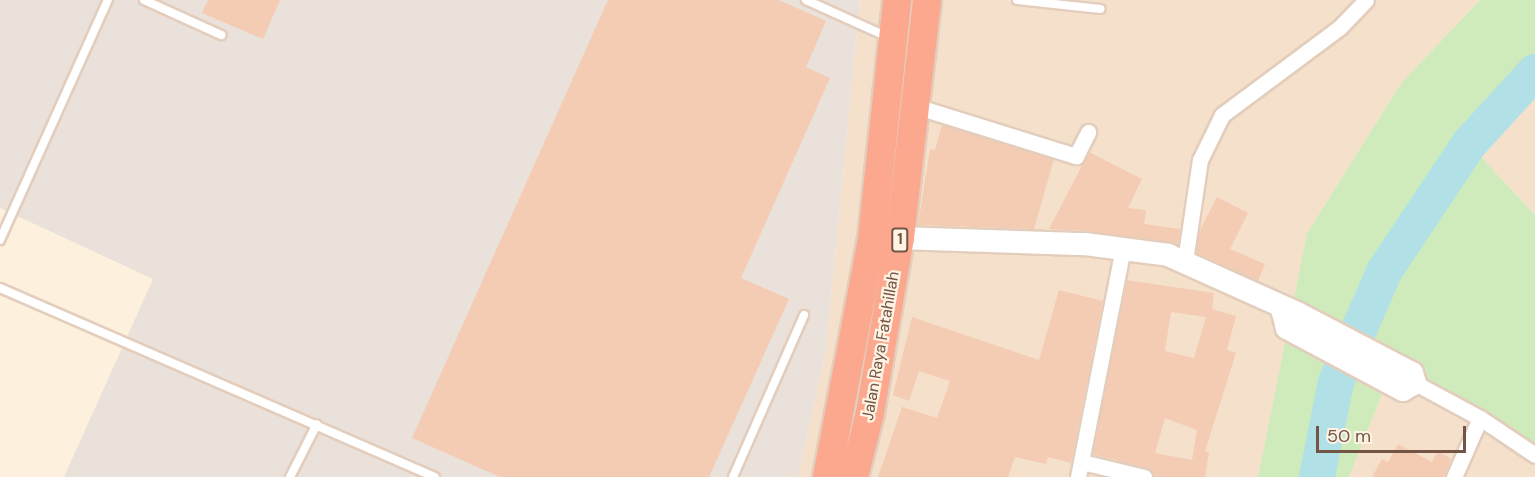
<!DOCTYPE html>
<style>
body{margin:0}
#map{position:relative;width:1535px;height:477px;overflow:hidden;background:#fdf0dc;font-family:"DM Sans",sans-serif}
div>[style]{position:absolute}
.residential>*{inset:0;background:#f5e1cb}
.industrial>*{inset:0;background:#eae1da}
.green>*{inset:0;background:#d0ebbb}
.river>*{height:36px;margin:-18px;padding:0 18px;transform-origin:18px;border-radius:18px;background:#b1e1e7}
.building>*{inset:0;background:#f4cbb3}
.roads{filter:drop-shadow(2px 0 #e3cdbc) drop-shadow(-2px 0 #e3cdbc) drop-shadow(0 2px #e3cdbc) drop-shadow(0 -2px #e3cdbc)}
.lane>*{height:8px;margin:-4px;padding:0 4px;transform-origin:4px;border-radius:4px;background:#fff}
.street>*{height:15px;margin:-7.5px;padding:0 7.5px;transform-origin:7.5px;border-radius:7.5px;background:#fff}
.secondary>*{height:22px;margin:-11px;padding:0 11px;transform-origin:11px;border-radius:11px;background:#fff}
.highway>*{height:28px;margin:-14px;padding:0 14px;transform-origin:14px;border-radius:14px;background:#fca88f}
span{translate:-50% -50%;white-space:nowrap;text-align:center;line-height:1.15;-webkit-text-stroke:4.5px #fff4e4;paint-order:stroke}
.shield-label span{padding:2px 4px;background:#fff4e4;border:2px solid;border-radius:4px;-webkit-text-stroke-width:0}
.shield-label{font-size:15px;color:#735445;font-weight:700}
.street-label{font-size:16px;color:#735445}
.scale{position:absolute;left:1316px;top:426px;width:150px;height:27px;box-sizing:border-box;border:3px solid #735445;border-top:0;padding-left:8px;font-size:18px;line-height:21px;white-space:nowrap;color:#735445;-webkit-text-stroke:4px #fff4e4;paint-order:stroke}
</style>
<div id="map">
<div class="residential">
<i style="clip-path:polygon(860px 0,1480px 0,1402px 82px,1307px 233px,1258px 477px,798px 477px,826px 350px)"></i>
<i style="clip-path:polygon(1535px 72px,1535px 215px,1469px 144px)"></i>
<i style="clip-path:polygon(1393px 367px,1535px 447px,1535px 477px,1349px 477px)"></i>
</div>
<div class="industrial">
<i style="clip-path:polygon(0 0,860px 0,826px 350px,798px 477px,64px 477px,153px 279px,0 208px)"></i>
</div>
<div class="green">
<i style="clip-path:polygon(1480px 0,1535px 0,1535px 72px,1469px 144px,1535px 215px,1535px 447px,1393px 367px,1349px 477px,1258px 477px,1307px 233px,1402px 82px)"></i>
</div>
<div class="river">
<i style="left:1317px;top:477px;width:97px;rotate:-78.7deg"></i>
<i style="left:1336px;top:382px;width:122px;rotate:-66.4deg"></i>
<i style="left:1385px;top:270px;width:151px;rotate:-56.3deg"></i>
<i style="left:1469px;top:144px;width:98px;rotate:-47.5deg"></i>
</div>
<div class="building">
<i style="clip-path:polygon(208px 0,280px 0,263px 39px,202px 13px)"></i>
<i style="clip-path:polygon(608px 0,779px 0,826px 21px,806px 67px,830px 78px,741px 278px,789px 299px,709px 477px,500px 477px,412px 438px)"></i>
<i style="clip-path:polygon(942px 125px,1054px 159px,1034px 229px,918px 225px,930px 149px,935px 150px)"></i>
<i style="clip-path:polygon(1089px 152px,1142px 179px,1128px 208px,1146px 210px,1144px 224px,1180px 229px,1178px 245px,1087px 231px,1049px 229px)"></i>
<i style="clip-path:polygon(1217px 197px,1248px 213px,1230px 249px,1265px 264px,1258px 281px,1196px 253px,1199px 232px)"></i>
<i style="clip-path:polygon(evenodd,1126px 280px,1214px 293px,1212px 309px,1236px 316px,1227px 350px,1236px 353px,1205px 451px,1209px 452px,1205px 477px,1154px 477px,1146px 468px,1092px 454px,1126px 280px,1171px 312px,1206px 317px,1194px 358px,1165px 351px,1171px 312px,1126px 280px,1165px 418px,1197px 430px,1192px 460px,1155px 453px,1165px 418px)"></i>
<i style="clip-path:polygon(1059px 290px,1103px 301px,1071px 463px,1048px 457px,1046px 464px,1015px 457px,1008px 477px,878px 477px,902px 407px,937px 418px,950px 381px,919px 371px,909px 401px,893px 395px,912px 317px,1039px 360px)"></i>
<i style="clip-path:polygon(1398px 444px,1432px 462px,1438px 451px,1451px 459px,1444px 477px,1372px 477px,1382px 459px,1388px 462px)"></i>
</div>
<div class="roads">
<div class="lane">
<i style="left:144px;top:0;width:85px;rotate:24.4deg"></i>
<i style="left:806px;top:0;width:90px;rotate:24.3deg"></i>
<i style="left:1017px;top:0;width:84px;rotate:6.1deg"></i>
<i style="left:0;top:240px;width:263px;rotate:-65.8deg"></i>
<i style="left:0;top:288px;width:474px;rotate:23.5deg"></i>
<i style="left:290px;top:477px;width:59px;rotate:-63deg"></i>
<i style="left:733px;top:477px;width:177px;rotate:-66.3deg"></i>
</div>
<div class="street">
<i style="left:915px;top:106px;width:169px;rotate:17.3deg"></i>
<i style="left:1076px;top:156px;width:27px;rotate:-63deg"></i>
<i style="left:1185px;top:261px;width:102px;rotate:-81.6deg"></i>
<i style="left:1200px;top:160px;width:50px;rotate:-63.9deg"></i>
<i style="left:1222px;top:115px;width:147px;rotate:-36.7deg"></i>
<i style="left:1340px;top:27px;width:37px;rotate:-46deg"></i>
<i style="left:1415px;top:383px;width:74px;rotate:28.3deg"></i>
<i style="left:1480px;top:418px;width:66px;rotate:33.9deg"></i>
<i style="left:1082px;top:462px;width:64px;rotate:13.6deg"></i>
<i style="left:1078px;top:477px;width:234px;rotate:-78.9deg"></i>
<i style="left:1454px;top:477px;width:64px;rotate:-66.2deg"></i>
</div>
<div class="secondary">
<i style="left:900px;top:238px;width:185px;rotate:1.9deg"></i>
<i style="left:1085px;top:244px;width:84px;rotate:7.5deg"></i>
<i style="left:1168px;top:255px;width:141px;rotate:24.2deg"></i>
<i style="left:1297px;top:313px;width:130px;rotate:27.6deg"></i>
<i style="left:1412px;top:373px;width:10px;rotate:73deg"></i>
<i style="left:1415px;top:383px;width:14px;rotate:150deg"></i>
<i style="left:1403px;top:390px;width:132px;rotate:-151.9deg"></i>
<i style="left:1287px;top:328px;width:20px;rotate:-105deg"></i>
</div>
<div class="highway">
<i style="left:827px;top:477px;width:242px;rotate:-79.3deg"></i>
<i style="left:872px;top:239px;width:240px;rotate:-84deg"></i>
<i style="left:854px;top:477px;width:66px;rotate:-76deg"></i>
<i style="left:870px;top:413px;width:178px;rotate:-80.3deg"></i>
<i style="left:900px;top:238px;width:240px;rotate:-83.5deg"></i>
</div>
</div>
<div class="shield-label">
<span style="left:900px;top:240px">1</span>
</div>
<div class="street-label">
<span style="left:881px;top:346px;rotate:-80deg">Jalan Raya Fatahillah</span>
</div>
<div class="scale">50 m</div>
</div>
